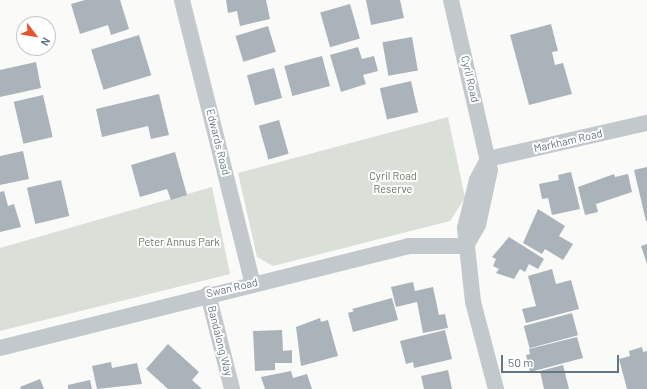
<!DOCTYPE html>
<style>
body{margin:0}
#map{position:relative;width:647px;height:389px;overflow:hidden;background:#fafaf8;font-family:Barlow,sans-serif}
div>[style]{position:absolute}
.green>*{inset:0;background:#dadfd7}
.building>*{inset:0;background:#aab3b9;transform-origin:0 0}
.street>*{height:16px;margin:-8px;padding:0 8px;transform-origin:8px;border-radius:8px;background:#c3c8cc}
span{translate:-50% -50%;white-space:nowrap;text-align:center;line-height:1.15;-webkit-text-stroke:4px #fff;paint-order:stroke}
.street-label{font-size:11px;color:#657683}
.park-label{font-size:11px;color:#687a64}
.north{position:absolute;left:16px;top:16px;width:40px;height:40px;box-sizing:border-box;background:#fff;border:1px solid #c1c8cd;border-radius:50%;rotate:121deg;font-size:11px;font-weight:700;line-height:16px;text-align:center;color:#657683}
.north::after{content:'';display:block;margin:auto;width:14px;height:18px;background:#e4572e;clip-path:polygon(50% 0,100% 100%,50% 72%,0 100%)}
.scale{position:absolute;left:501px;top:355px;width:118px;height:18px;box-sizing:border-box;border:2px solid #657683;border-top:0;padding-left:5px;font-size:12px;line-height:14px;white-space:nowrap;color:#657683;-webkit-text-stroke:3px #fff;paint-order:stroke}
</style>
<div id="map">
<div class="green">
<i style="clip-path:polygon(448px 117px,465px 198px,450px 221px,273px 266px,257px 257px,238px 173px)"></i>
<i style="clip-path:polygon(212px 187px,230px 274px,0 331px,0 248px)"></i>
</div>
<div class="building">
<i style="clip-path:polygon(85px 0,120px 0,129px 29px,111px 35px,108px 25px,80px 34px,71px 4px)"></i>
<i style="clip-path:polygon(226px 0,266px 0,270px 19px,240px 26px,237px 11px,228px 13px)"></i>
<i style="clip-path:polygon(366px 0,400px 0,404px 18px,371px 25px)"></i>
<i style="left:350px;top:4px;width:36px;height:31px;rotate:74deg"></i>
<i style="clip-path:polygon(551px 24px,558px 51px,552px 52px,555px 65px,563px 63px,572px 94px,529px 105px,510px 35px)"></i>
<i style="left:268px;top:26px;width:27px;height:34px;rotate:73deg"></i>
<i style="left:139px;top:35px;width:42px;height:50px;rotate:73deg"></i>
<i style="left:412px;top:37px;width:34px;height:30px;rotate:80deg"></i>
<i style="clip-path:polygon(358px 47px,362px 59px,374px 56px,378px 71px,363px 75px,366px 84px,341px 92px,330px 55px)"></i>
<i style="left:322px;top:56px;width:31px;height:39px;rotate:75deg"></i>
<i style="clip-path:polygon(36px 62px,41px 88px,0 97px,0 70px)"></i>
<i style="left:274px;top:68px;width:31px;height:28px;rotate:75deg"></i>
<i style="left:411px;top:81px;width:32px;height:32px;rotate:77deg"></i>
<i style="clip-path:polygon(159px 94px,169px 135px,151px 139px,148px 126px,102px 137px,96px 109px)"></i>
<i style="left:43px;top:95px;width:43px;height:30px;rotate:77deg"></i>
<i style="left:279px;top:120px;width:35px;height:21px;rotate:74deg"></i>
<i style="clip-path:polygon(23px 151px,29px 179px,0 185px,0 156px)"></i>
<i style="clip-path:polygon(175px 152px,187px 195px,171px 200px,167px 189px,140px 197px,131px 165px)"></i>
<i style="clip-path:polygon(647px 167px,647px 221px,646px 221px,634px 170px)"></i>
<i style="clip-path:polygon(571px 172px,580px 209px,552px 215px,548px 198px,542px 199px,539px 184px,559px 180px,558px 175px)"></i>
<i style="clip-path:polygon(614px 174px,615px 177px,628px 174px,632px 192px,596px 204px,598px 212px,585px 215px,578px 187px)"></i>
<i style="left:61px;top:180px;width:37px;height:35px;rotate:77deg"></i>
<i style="clip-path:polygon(4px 191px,8px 206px,14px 204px,21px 227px,0 232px,0 192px)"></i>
<i style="clip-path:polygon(538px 209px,565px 226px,559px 236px,573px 244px,563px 260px,545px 249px,542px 254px,523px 243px)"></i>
<i style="clip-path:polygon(509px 237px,544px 259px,538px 269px,529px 264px,525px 272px,520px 269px,514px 279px,496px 273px,499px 269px,493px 266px,496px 259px,492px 257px)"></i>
<i style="clip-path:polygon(647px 244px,647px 264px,641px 246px)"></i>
<i style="clip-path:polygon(552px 269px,556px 284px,571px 280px,579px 309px,526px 323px,522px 309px,536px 306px,528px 276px)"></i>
<i style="clip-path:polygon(413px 282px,415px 291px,433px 287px,439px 315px,445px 314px,448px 328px,423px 333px,417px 302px,396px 307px,391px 287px)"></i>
<i style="clip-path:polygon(392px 298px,398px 320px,353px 332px,348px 313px,354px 311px,352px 309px)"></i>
<i style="left:572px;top:313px;width:23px;height:50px;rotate:75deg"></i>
<i style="clip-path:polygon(320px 318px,321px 322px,328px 320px,338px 356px,301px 366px,296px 327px)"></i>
<i style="clip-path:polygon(282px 330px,283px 351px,292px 350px,292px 363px,275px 363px,275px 370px,255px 371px,253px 331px)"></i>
<i style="clip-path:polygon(445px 330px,452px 359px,414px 368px,413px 362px,406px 364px,400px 341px)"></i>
<i style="clip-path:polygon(577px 337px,583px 358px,530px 372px,526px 355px,530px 354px,529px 349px)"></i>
<i style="clip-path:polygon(168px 344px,199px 372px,192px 380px,202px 389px,168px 389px,146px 369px)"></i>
<i style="clip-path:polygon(642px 347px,643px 352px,647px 351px,647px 389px,627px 389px,619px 359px,630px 356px,629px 351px)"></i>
<i style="clip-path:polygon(111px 362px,112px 368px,137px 363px,142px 384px,97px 389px,92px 366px)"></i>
<i style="clip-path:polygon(563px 365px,569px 389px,544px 389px,540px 371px)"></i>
<i style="clip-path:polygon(448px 370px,452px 389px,424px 389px,421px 376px)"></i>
<i style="clip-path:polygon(291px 371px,293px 378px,307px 374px,312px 389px,265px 389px,261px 377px)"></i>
<i style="clip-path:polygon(40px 379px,44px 389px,21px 389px,20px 387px)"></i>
<i style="clip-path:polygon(90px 380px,92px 389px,68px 389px,68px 385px)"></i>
</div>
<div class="street">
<i style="left:182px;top:0;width:293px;rotate:76deg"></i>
<i style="left:451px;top:0;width:174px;rotate:77.1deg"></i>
<i style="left:490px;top:170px;width:56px;rotate:102.3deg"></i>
<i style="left:478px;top:225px;width:24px;rotate:120deg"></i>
<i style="left:488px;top:159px;width:24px;rotate:118deg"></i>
<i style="left:477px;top:180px;width:49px;rotate:104deg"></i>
<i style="left:465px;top:228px;width:74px;rotate:83.8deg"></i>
<i style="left:473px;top:302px;width:90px;rotate:75.2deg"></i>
<i style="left:488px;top:159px;width:163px;rotate:-12.8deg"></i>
<i style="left:208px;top:294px;width:98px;rotate:75.8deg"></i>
<i style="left:0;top:348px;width:421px;rotate:-14deg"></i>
<i style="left:408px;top:246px;width:58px"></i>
</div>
<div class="street-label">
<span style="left:470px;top:79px;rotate:77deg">Cyril Road</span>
<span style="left:568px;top:141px;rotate:-13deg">Markham Road</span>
<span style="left:218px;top:142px;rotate:76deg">Edwards Road</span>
<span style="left:232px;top:288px;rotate:-13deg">Swan Road</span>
<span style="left:220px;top:341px;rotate:76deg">Bandalong Way</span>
</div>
<div class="park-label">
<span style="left:393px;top:183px">Cyril Road<br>Reserve</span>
<span style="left:179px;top:242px">Peter Annus Park</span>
</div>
<div class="north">N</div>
<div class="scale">50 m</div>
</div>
